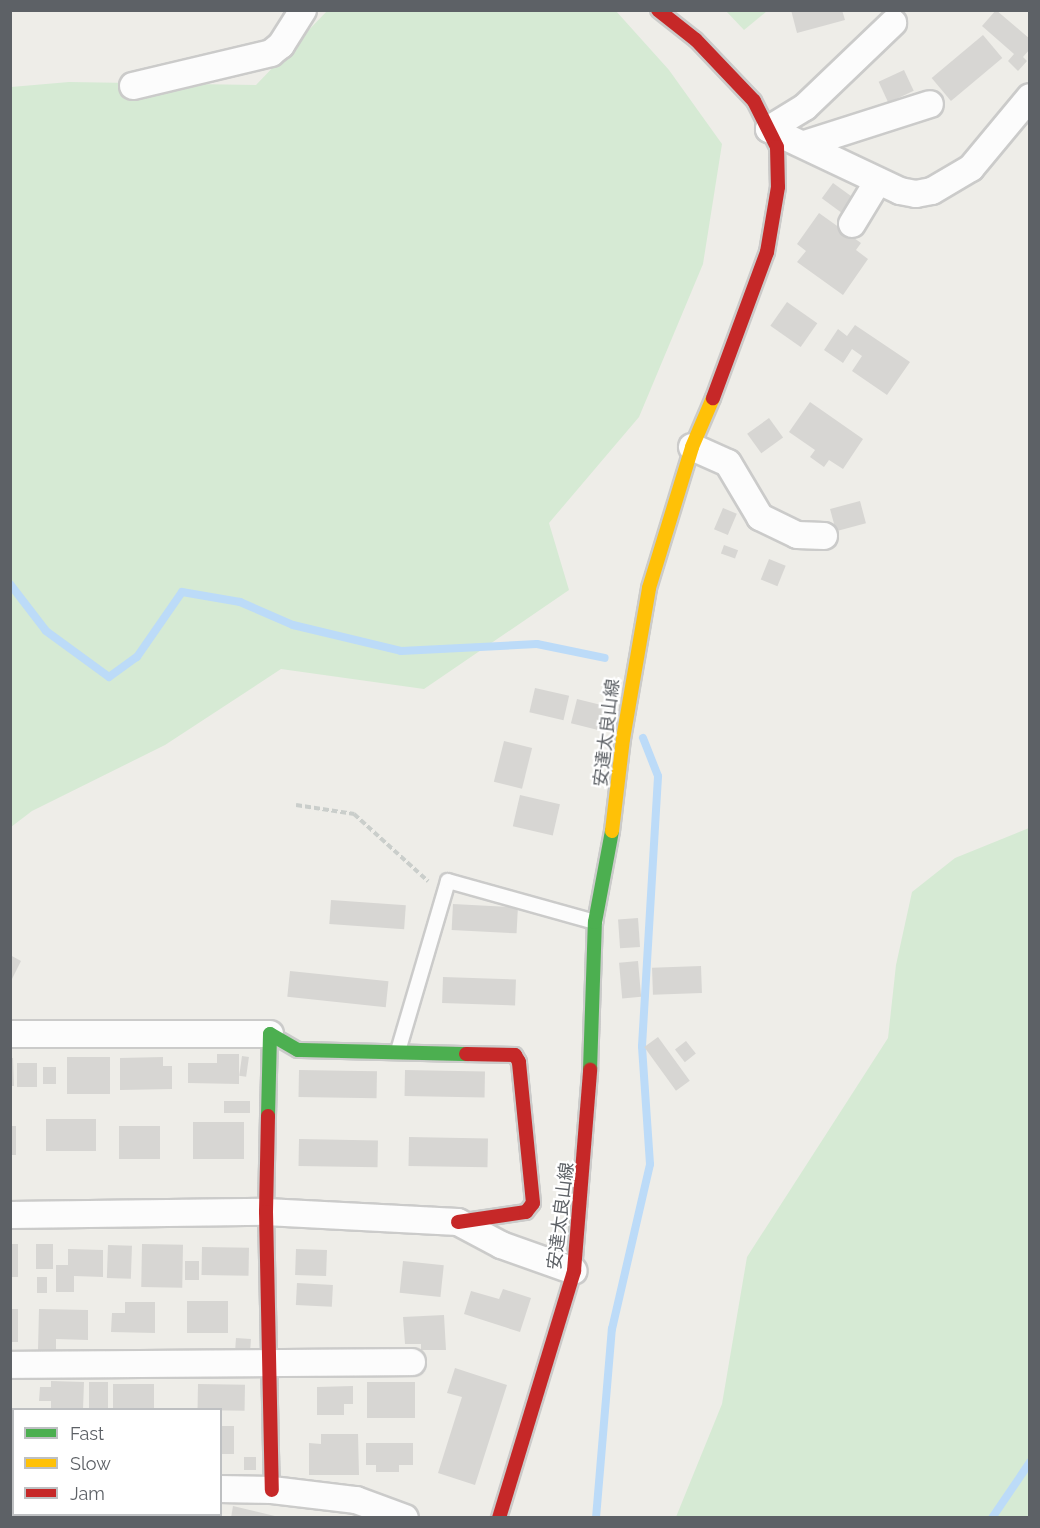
<!DOCTYPE html>
<meta charset="utf-8">
<style>
body{margin:0}
#map{position:relative;width:1040px;height:1528px;overflow:hidden;background:#eeede8;font-family:Raleway,"Noto Sans JP",sans-serif}
div>[style]{position:absolute}
.green>*{inset:0;background:#d6ead4}
.stream>*{height:8px;margin:-4px;padding:0 4px;transform-origin:4px;border-radius:4px;background:#bcdbf8}
.building>*{inset:0;background:#d7d6d3;transform-origin:0 0}
.path>*{height:4px;margin-top:-2px;transform-origin:0;background:repeating-linear-gradient(90deg,#cacecb 0 6px,transparent 0 9px)}
.roads{filter:drop-shadow(2px 0 #cbcbca) drop-shadow(-2px 0 #cbcbca) drop-shadow(0 2px #cbcbca) drop-shadow(0 -2px #cbcbca)}
.lane>*{height:14px;margin:-7px;padding:0 7px;transform-origin:7px;border-radius:7px;background:#fcfcfc}
.street>*{height:26px;margin:-13px;padding:0 13px;transform-origin:13px;border-radius:13px;background:#fcfcfc}
.fast>*{height:14px;margin:-7px;padding:0 7px;transform-origin:7px;border-radius:7px;background:#4caf50}
.slow>*{height:14px;margin:-7px;padding:0 7px;transform-origin:7px;border-radius:7px;background:#ffc107}
.jam>*{height:14px;margin:-7px;padding:0 7px;transform-origin:7px;border-radius:7px;background:#c62828}
span{translate:-50% -50%;white-space:nowrap;text-align:center;line-height:1.15;-webkit-text-stroke:4.5px #fff;paint-order:stroke}
.street-label{font-size:18px;color:#5d6166}
.frame{position:absolute;inset:0;border:12px solid #5d6166;pointer-events:none}
.legend{position:absolute;left:12px;top:1408px;width:210px;height:108px;box-sizing:border-box;background:#fff;border:2px solid #bec0c2;margin:0;padding:8px 10px;list-style:none;font-size:18px;color:#5d6166}
.legend li{display:flex;align-items:center;gap:12px;height:30px}
.legend b{width:30px;border:2px solid #bec0c2}
</style>
<div id="map">
<div class="green">
<i style="clip-path:polygon(327px 11px,616px 11px,669px 70px,722px 144px,703px 264px,639px 417px,549px 523px,569px 590px,424px 689px,281px 669px,165px 745px,32px 811px,11px 827px,11px 87px,69px 82px,256px 85px)"></i>
<i style="clip-path:polygon(726px 11px,767px 11px,744px 30px)"></i>
<i style="clip-path:polygon(1029px 828px,1029px 1517px,676px 1517px,722px 1404px,747px 1257px,888px 1038px,896px 965px,912px 892px,955px 858px)"></i>
</div>
<div class="stream">
<i style="left:10px;top:584px;width:59px;rotate:52.5deg"></i>
<i style="left:46px;top:631px;width:78px;rotate:36.1deg"></i>
<i style="left:109px;top:677px;width:34px;rotate:-36deg"></i>
<i style="left:137px;top:657px;width:79px;rotate:-55.3deg"></i>
<i style="left:182px;top:592px;width:59px;rotate:9.8deg"></i>
<i style="left:240px;top:602px;width:58px;rotate:23.5deg"></i>
<i style="left:293px;top:625px;width:111px;rotate:13.5deg"></i>
<i style="left:401px;top:651px;width:136px;rotate:-2.9deg"></i>
<i style="left:537px;top:644px;width:69px;rotate:11.6deg"></i>
<i style="left:596px;top:1518px;width:190px;rotate:-85.2deg"></i>
<i style="left:612px;top:1329px;width:169px;rotate:-77deg"></i>
<i style="left:650px;top:1164px;width:118px;rotate:-93.9deg"></i>
<i style="left:642px;top:1046px;width:270px;rotate:-86.6deg"></i>
<i style="left:658px;top:776px;width:41px;rotate:-111.5deg"></i>
<i style="left:992px;top:1518px;width:68px;rotate:-55.8deg"></i>
</div>
<div class="building">
<i style="clip-path:polygon(791px 10px,842px 10px,845px 20px,797px 33px)"></i>
<i style="clip-path:polygon(996px 10px,1030px 39px,1030px 49px,1023px 57px,1027px 61px,1018px 71px,1008px 61px,1014px 54px,982px 26px)"></i>
<i style="left:983px;top:35px;width:30px;height:67px;rotate:50deg"></i>
<i style="left:904px;top:70px;width:23px;height:28px;rotate:65deg"></i>
<i style="left:833px;top:183px;width:29px;height:19px;rotate:36deg"></i>
<i style="clip-path:polygon(819px 213px,861px 243px,856px 250px,868px 259px,843px 295px,797px 262px,806px 251px,797px 244px)"></i>
<i style="left:787px;top:302px;width:37px;height:29px;rotate:35deg"></i>
<i style="clip-path:polygon(855px 325px,910px 362px,887px 395px,852px 371px,862px 356px,852px 349px,843px 363px,824px 350px,838px 329px,847px 336px)"></i>
<i style="clip-path:polygon(810px 402px,863px 439px,843px 469px,829px 460px,824px 467px,810px 457px,815px 450px,789px 432px)"></i>
<i style="left:769px;top:418px;width:24px;height:27px;rotate:54deg"></i>
<i style="left:860px;top:501px;width:23px;height:31px;rotate:75deg"></i>
<i style="left:723px;top:508px;width:15px;height:23px;rotate:23deg"></i>
<i style="left:724px;top:545px;width:15px;height:9px;rotate:20deg"></i>
<i style="left:769px;top:559px;width:18px;height:22px;rotate:22deg"></i>
<i style="left:535px;top:688px;width:35px;height:25px;rotate:13deg"></i>
<i style="left:577px;top:699px;width:29px;height:25px;rotate:14deg"></i>
<i style="left:504px;top:741px;width:29px;height:42px;rotate:14deg"></i>
<i style="left:520px;top:795px;width:41px;height:32px;rotate:13deg"></i>
<i style="left:331px;top:900px;width:75px;height:24px;rotate:4deg"></i>
<i style="left:453px;top:904px;width:65px;height:26px;rotate:3deg"></i>
<i style="left:638px;top:918px;width:29px;height:20px;rotate:86deg"></i>
<i style="clip-path:polygon(10px 955px,21px 961px,10px 983px)"></i>
<i style="left:638px;top:961px;width:36px;height:19px;rotate:85deg"></i>
<i style="left:701px;top:966px;width:27px;height:49px;rotate:88deg"></i>
<i style="left:290px;top:971px;width:99px;height:26px;rotate:6deg"></i>
<i style="left:443px;top:977px;width:73px;height:26px;rotate:2deg"></i>
<i style="left:658px;top:1037px;width:54px;height:17px;rotate:54deg"></i>
<i style="left:686px;top:1041px;width:16px;height:14px;rotate:52deg"></i>
<i style="clip-path:polygon(217px 1054px,239px 1054px,239px 1084px,188px 1083px,188px 1063px,217px 1063px)"></i>
<i style="left:242px;top:1056px;width:7px;height:20px;rotate:8deg"></i>
<i style="left:67px;top:1057px;width:43px;height:37px"></i>
<i style="clip-path:polygon(163px 1057px,163px 1066px,172px 1066px,172px 1089px,120px 1090px,120px 1058px)"></i>
<i style="clip-path:polygon(10px 1058px,13px 1058px,14px 1086px,10px 1086px)"></i>
<i style="left:17px;top:1063px;width:20px;height:24px"></i>
<i style="left:43px;top:1067px;width:13px;height:17px"></i>
<i style="left:299px;top:1070px;width:78px;height:27px;rotate:1deg"></i>
<i style="left:405px;top:1070px;width:80px;height:26px;rotate:1deg"></i>
<i style="left:250px;top:1101px;width:12px;height:26px;rotate:90deg"></i>
<i style="left:46px;top:1119px;width:50px;height:32px"></i>
<i style="left:193px;top:1122px;width:51px;height:37px"></i>
<i style="left:10px;top:1126px;width:6px;height:29px"></i>
<i style="left:119px;top:1126px;width:41px;height:33px"></i>
<i style="left:409px;top:1137px;width:79px;height:29px;rotate:1deg"></i>
<i style="left:299px;top:1139px;width:79px;height:27px;rotate:1deg"></i>
<i style="left:10px;top:1244px;width:8px;height:33px"></i>
<i style="left:36px;top:1244px;width:17px;height:25px"></i>
<i style="left:142px;top:1244px;width:41px;height:43px;rotate:1deg"></i>
<i style="left:108px;top:1245px;width:24px;height:33px;rotate:2deg"></i>
<i style="left:202px;top:1247px;width:47px;height:28px;rotate:1deg"></i>
<i style="clip-path:polygon(68px 1249px,103px 1250px,103px 1277px,74px 1276px,74px 1292px,56px 1292px,56px 1265px,68px 1265px)"></i>
<i style="left:296px;top:1249px;width:31px;height:26px;rotate:2deg"></i>
<i style="left:185px;top:1261px;width:14px;height:19px"></i>
<i style="left:403px;top:1261px;width:41px;height:32px;rotate:6deg"></i>
<i style="left:37px;top:1277px;width:10px;height:16px"></i>
<i style="left:297px;top:1283px;width:36px;height:22px;rotate:3deg"></i>
<i style="clip-path:polygon(503px 1289px,531px 1298px,520px 1332px,464px 1314px,471px 1291px,499px 1299px)"></i>
<i style="left:187px;top:1301px;width:41px;height:32px"></i>
<i style="clip-path:polygon(125px 1302px,155px 1302px,155px 1333px,111px 1332px,112px 1313px,125px 1313px)"></i>
<i style="left:10px;top:1309px;width:8px;height:33px"></i>
<i style="clip-path:polygon(39px 1309px,88px 1310px,88px 1340px,56px 1339px,56px 1350px,38px 1350px)"></i>
<i style="clip-path:polygon(444px 1315px,446px 1350px,421px 1350px,421px 1344px,405px 1344px,403px 1317px)"></i>
<i style="left:236px;top:1338px;width:15px;height:13px;rotate:4deg"></i>
<i style="clip-path:polygon(455px 1368px,507px 1385px,475px 1485px,438px 1473px,462px 1397px,447px 1393px)"></i>
<i style="clip-path:polygon(51px 1381px,84px 1382px,83px 1410px,51px 1410px,51px 1401px,39px 1401px,40px 1387px,51px 1387px)"></i>
<i style="left:89px;top:1382px;width:19px;height:28px"></i>
<i style="left:367px;top:1382px;width:48px;height:36px"></i>
<i style="left:113px;top:1384px;width:41px;height:24px"></i>
<i style="left:198px;top:1384px;width:47px;height:26px;rotate:1deg"></i>
<i style="clip-path:polygon(353px 1386px,353px 1404px,344px 1404px,344px 1415px,317px 1415px,317px 1387px)"></i>
<i style="left:220px;top:1426px;width:14px;height:28px"></i>
<i style="clip-path:polygon(321px 1434px,358px 1434px,359px 1475px,309px 1475px,309px 1443px,321px 1444px)"></i>
<i style="clip-path:polygon(366px 1443px,413px 1443px,413px 1465px,399px 1465px,399px 1472px,376px 1472px,376px 1465px,366px 1465px)"></i>
<i style="clip-path:polygon(10px 1449px,14px 1449px,10px 1485px)"></i>
<i style="left:244px;top:1457px;width:12px;height:13px"></i>
<i style="clip-path:polygon(233px 1506px,279px 1517px,279px 1518px,231px 1518px)"></i>
</div>
<div class="path">
<i style="left:296px;top:805px;width:59px;rotate:8.8deg"></i>
<i style="left:354px;top:814px;width:100px;rotate:42.2deg"></i>
</div>
<div class="roads">
<div class="lane">
<i style="left:398px;top:1051px;width:177px;rotate:-73.6deg"></i>
<i style="left:448px;top:881px;width:153px;rotate:15.6deg"></i>
</div>
<div class="street">
<i style="left:133px;top:86px;width:142px;rotate:-13.4deg"></i>
<i style="left:271px;top:53px;width:13px;rotate:-39deg"></i>
<i style="left:281px;top:45px;width:41px;rotate:-57.8deg"></i>
<i style="left:769px;top:129px;width:145px;rotate:25.3deg"></i>
<i style="left:900px;top:191px;width:16px;rotate:11deg"></i>
<i style="left:916px;top:194px;width:16px;rotate:-11deg"></i>
<i style="left:932px;top:191px;width:45px;rotate:-30.5deg"></i>
<i style="left:971px;top:168px;width:92px;rotate:-50.3deg"></i>
<i style="left:769px;top:129px;width:42px;rotate:-31.4deg"></i>
<i style="left:805px;top:107px;width:122px;rotate:-43.7deg"></i>
<i style="left:805px;top:144px;width:131px;rotate:-17.7deg"></i>
<i style="left:852px;top:224px;width:50px;rotate:-58.8deg"></i>
<i style="left:692px;top:447px;width:39px;rotate:24deg"></i>
<i style="left:728px;top:463px;width:63px;rotate:59.3deg"></i>
<i style="left:760px;top:517px;width:41px;rotate:25.9deg"></i>
<i style="left:797px;top:535px;width:27px;rotate:2deg"></i>
<i style="left:10px;top:1034px;width:260px"></i>
<i style="left:10px;top:1215px;width:256px;rotate:-0.7deg"></i>
<i style="left:266px;top:1212px;width:192px;rotate:3deg"></i>
<i style="left:458px;top:1222px;width:49px;rotate:28.1deg"></i>
<i style="left:501px;top:1245px;width:77px;rotate:19.6deg"></i>
<i style="left:10px;top:1365px;width:402px;rotate:-0.4deg"></i>
<i style="left:220px;top:1489px;width:52px;rotate:1.1deg"></i>
<i style="left:272px;top:1490px;width:85px;rotate:6.8deg"></i>
<i style="left:356px;top:1500px;width:52px;rotate:20.2deg"></i>
<i style="left:19px;top:1518px;width:6px;rotate:-39deg"></i>
</div>
<div class="fast">
<i style="left:590px;top:1070px;width:148px;rotate:-88.1deg"></i>
<i style="left:595px;top:922px;width:93px;rotate:-79.4deg"></i>
<i style="left:268px;top:1116px;width:82px;rotate:-88.6deg"></i>
<i style="left:270px;top:1034px;width:32px;rotate:30deg"></i>
<i style="left:298px;top:1050px;width:168px;rotate:1.4deg"></i>
</div>
<div class="slow">
<i style="left:612px;top:831px;width:93px;rotate:-83.2deg"></i>
<i style="left:623px;top:739px;width:153px;rotate:-80.2deg"></i>
<i style="left:649px;top:588px;width:147px;rotate:-73deg"></i>
<i style="left:692px;top:447px;width:53px;rotate:-66.8deg"></i>
</div>
<div class="jam">
<i style="left:658px;top:10px;width:48px;rotate:38.3deg"></i>
<i style="left:696px;top:40px;width:84px;rotate:46.4deg"></i>
<i style="left:754px;top:101px;width:51px;rotate:63.4deg"></i>
<i style="left:777px;top:147px;width:40px;rotate:88.6deg"></i>
<i style="left:778px;top:187px;width:66px;rotate:99.6deg"></i>
<i style="left:767px;top:252px;width:156px;rotate:110.3deg"></i>
<i style="left:268px;top:1116px;width:96px;rotate:91.2deg"></i>
<i style="left:266px;top:1212px;width:278px;rotate:88.8deg"></i>
<i style="left:458px;top:1222px;width:69px;rotate:-8.4deg"></i>
<i style="left:526px;top:1212px;width:11px;rotate:-52deg"></i>
<i style="left:533px;top:1203px;width:142px;rotate:-95.7deg"></i>
<i style="left:519px;top:1062px;width:8px;rotate:-120deg"></i>
<i style="left:515px;top:1055px;width:49px;rotate:-178.8deg"></i>
<i style="left:499px;top:1518px;width:258px;rotate:-73.1deg"></i>
<i style="left:574px;top:1271px;width:202px;rotate:-85.4deg"></i>
</div>
</div>
<div class="street-label">
<span style="left:607px;top:733px;rotate:-83deg">安達太良山線</span>
<span style="left:561px;top:1216px;rotate:-83deg">安達太良山線</span>
</div>
<div class="frame"></div>
<ul class="legend">
<li><b style="height:8px;background:#4caf50"></b>Fast</li>
<li><b style="height:8px;background:#ffc107"></b>Slow</li>
<li><b style="height:8px;background:#c62828"></b>Jam</li>
</ul>
</div>
